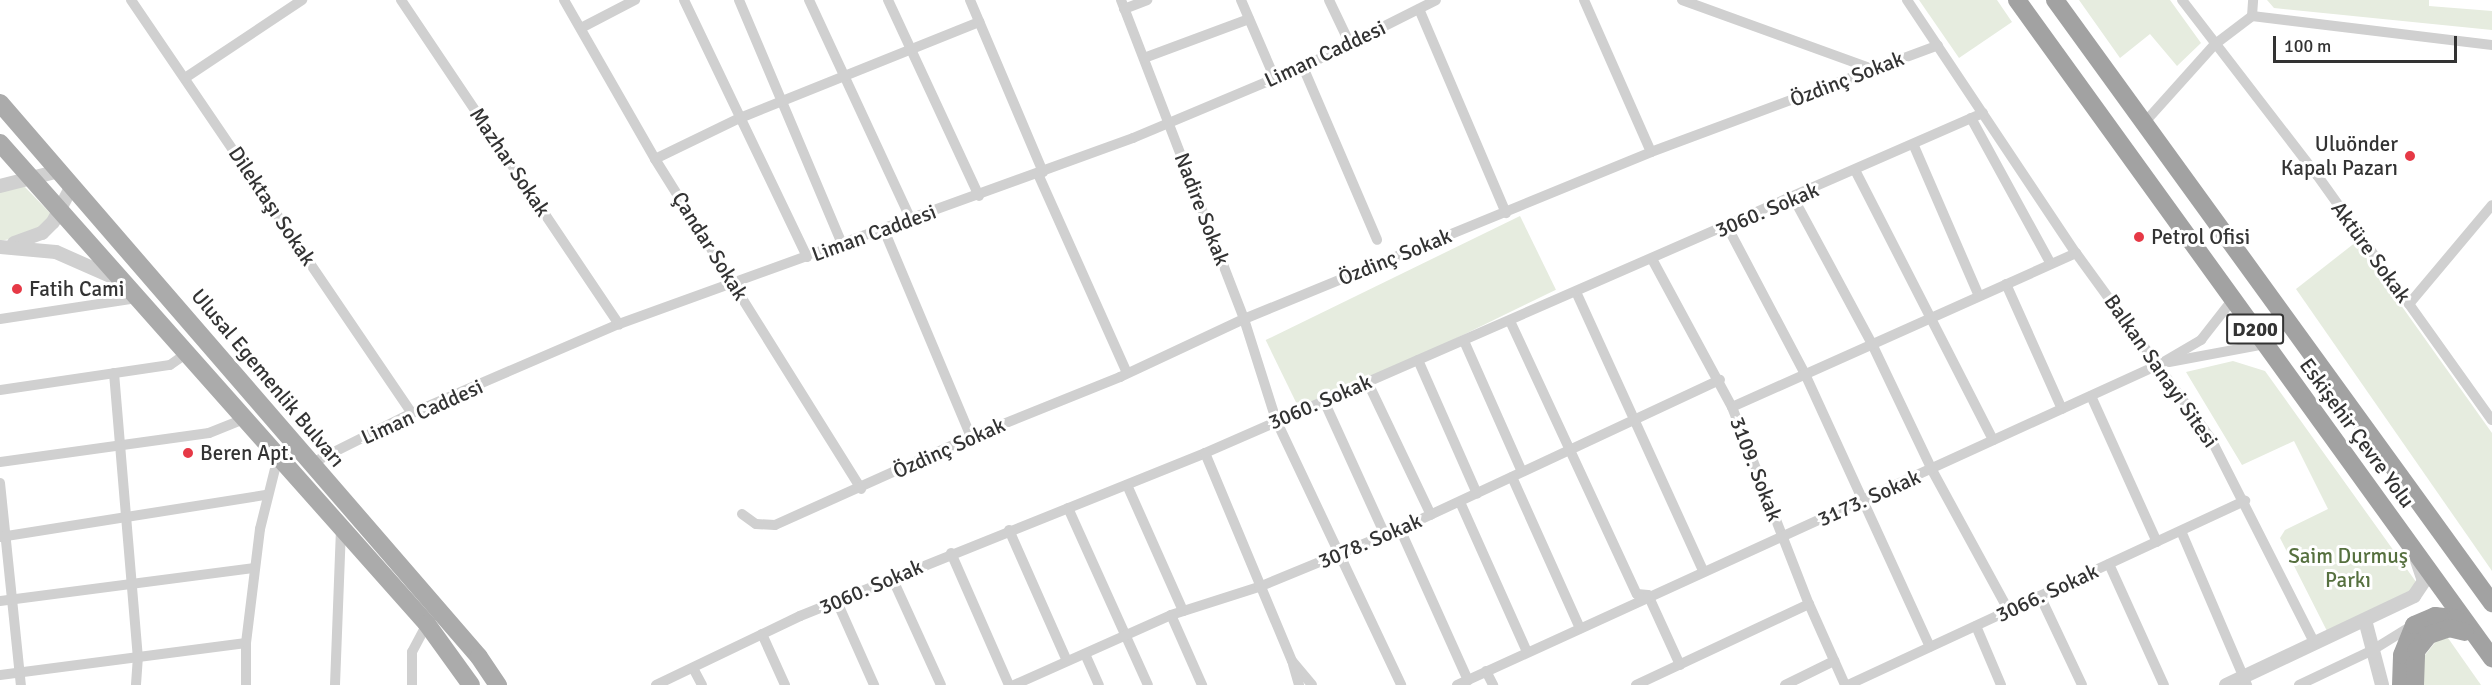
<!DOCTYPE html>
<meta charset="utf-8">
<style>
body{margin:0}
#map{position:relative;width:2492px;height:685px;overflow:hidden;background:#fff;font-family:Signika,sans-serif}
div>[style]{position:absolute}
.green>*{inset:0;background:#e6ecdf;transform-origin:0 0}
.minor>*{height:10px;margin:-5px;padding:0 5px;transform-origin:5px;border-radius:5px;background:#d0d0d0}
.tertiary>*{height:14px;margin:-7px;padding:0 7px;transform-origin:7px;border-radius:7px;background:#d0d0d0}
.primary>*{height:18px;margin:-9px;padding:0 9px;transform-origin:9px;border-radius:9px;background:#ababab}
.trunk>*{height:18px;margin:-9px;padding:0 9px;transform-origin:9px;border-radius:9px;background:#a2a2a2}
.dots>*{width:16px;height:16px;translate:-50% -50%;box-sizing:border-box;border:3px solid #fff;border-radius:50%}
span{translate:-50% -50%;white-space:nowrap;text-align:center;line-height:1.15;-webkit-text-stroke:6px #fff;paint-order:stroke}
.shield-label span{padding:2px 4px;background:#fff;border:2px solid;border-radius:4px;-webkit-text-stroke-width:0}
.shield-label{font-size:20px;color:#333;font-weight:700}
.street-label{font-size:21px;color:#333}
.poi-label{font-size:21px;color:#333}
.right{translate:-100% -50%;text-align:right}
.left{translate:0 -50%;text-align:left}
.park-label{font-size:21px;color:#56703f}
.scale{position:absolute;left:2273px;top:36px;width:184px;height:27px;box-sizing:border-box;border:3px solid #333;border-top:0;padding-left:8px;font-size:18px;line-height:21px;white-space:nowrap;color:#333;-webkit-text-stroke:4px #fff;paint-order:stroke}
</style>
<div id="map">
<div class="green">
<i style="clip-path:polygon(1919px 0,1997px 0,2012px 22px,1959px 58px)"></i>
<i style="clip-path:polygon(2079px 0,2170px 0,2201px 43px,2177px 66px,2150px 34px,2120px 58px)"></i>
<i style="clip-path:polygon(2267px 0,2429px 0,2429px 6px,2492px 11px,2492px 30px,2274px 8px)"></i>
<i style="clip-path:polygon(22px 184px,51px 214px,39px 233px,0 241px,0 188px)"></i>
<i style="left:1520px;top:216px;width:82px;height:283px;rotate:64deg"></i>
<i style="clip-path:polygon(2356px 242px,2492px 433px,2492px 571px,2296px 289px)"></i>
<i style="clip-path:polygon(2233px 361px,2265px 371px,2419px 586px,2328px 633px,2280px 538px,2285px 530px,2328px 509px,2294px 441px,2242px 465px,2186px 372px)"></i>
<i style="clip-path:polygon(2448px 638px,2481px 685px,2421px 685px,2418px 664px,2437px 640px)"></i>
</div>
<div class="minor">
<i style="left:131px;top:0;width:500px;rotate:55.8deg"></i>
<i style="left:401px;top:0;width:391px;rotate:56.1deg"></i>
<i style="left:564px;top:0;width:183px;rotate:60.2deg"></i>
<i style="left:655px;top:159px;width:389px;rotate:58deg"></i>
<i style="left:684px;top:0;width:285px;rotate:64.4deg"></i>
<i style="left:739px;top:0;width:265px;rotate:67.1deg"></i>
<i style="left:809px;top:0;width:242px;rotate:65.1deg"></i>
<i style="left:888px;top:0;width:216px;rotate:65.1deg"></i>
<i style="left:970px;top:0;width:187px;rotate:67deg"></i>
<i style="left:1121px;top:0;width:342px;rotate:68.9deg"></i>
<i style="left:1244px;top:319px;width:106px;rotate:72.4deg"></i>
<i style="left:1276px;top:420px;width:293px;rotate:64.7deg"></i>
<i style="left:1241px;top:0;width:86px;rotate:66.7deg"></i>
<i style="left:1329px;top:0;width:49px;rotate:64.5deg"></i>
<i style="left:1584px;top:0;width:166px;rotate:66.2deg"></i>
<i style="left:1682px;top:0;width:203px;rotate:19.9deg"></i>
<i style="left:1907px;top:0;width:304px;rotate:56.3deg"></i>
<i style="left:2076px;top:253px;width:230px;rotate:54deg"></i>
<i style="left:2211px;top:439px;width:230px;rotate:63.1deg"></i>
<i style="left:2182px;top:0;width:221px;rotate:52.4deg"></i>
<i style="left:2317px;top:175px;width:301px;rotate:54.5deg"></i>
<i style="left:1124px;top:9px;width:25px;rotate:-21deg"></i>
<i style="left:1419px;top:9px;width:222px;rotate:66.9deg"></i>
<i style="left:2252px;top:16px;width:16px;rotate:-86deg"></i>
<i style="left:581px;top:28px;width:61px;rotate:-27.4deg"></i>
<i style="left:1144px;top:58px;width:112px;rotate:-20.4deg"></i>
<i style="left:1303px;top:67px;width:188px;rotate:66.8deg"></i>
<i style="left:185px;top:78px;width:141px;rotate:-33.7deg"></i>
<i style="left:1971px;top:118px;width:166px;rotate:61.3deg"></i>
<i style="left:2145px;top:122px;width:103px;rotate:-48.1deg"></i>
<i style="left:2214px;top:45px;width:48px;rotate:-37.3deg"></i>
<i style="left:2252px;top:16px;width:242px;rotate:6.9deg"></i>
<i style="left:1914px;top:146px;width:163px;rotate:66.6deg"></i>
<i style="left:655px;top:159px;width:94px;rotate:-25.8deg"></i>
<i style="left:740px;top:118px;width:258px;rotate:-21.9deg"></i>
<i style="left:1856px;top:172px;width:301px;rotate:62.9deg"></i>
<i style="left:1038px;top:174px;width:218px;rotate:65.9deg"></i>
<i style="left:1794px;top:199px;width:165px;rotate:61.7deg"></i>
<i style="left:1872px;top:344px;width:140px;rotate:64.5deg"></i>
<i style="left:1932px;top:470px;width:161px;rotate:61.4deg"></i>
<i style="left:1728px;top:228px;width:165px;rotate:62.2deg"></i>
<i style="left:1805px;top:374px;width:300px;rotate:65.4deg"></i>
<i style="left:884px;top:230px;width:225px;rotate:67.2deg"></i>
<i style="left:1652px;top:259px;width:168px;rotate:61.6deg"></i>
<i style="left:1732px;top:407px;width:212px;rotate:68.7deg"></i>
<i style="left:1809px;top:604px;width:89px;rotate:66deg"></i>
<i style="left:2006px;top:284px;width:137px;rotate:65.9deg"></i>
<i style="left:1577px;top:294px;width:304px;rotate:65.5deg"></i>
<i style="left:2409px;top:304px;width:129px;rotate:-50deg"></i>
<i style="left:0;top:319px;width:140px;rotate:-8.7deg"></i>
<i style="left:1510px;top:321px;width:301px;rotate:65.1deg"></i>
<i style="left:1637px;top:594px;width:11px;rotate:5deg"></i>
<i style="left:1648px;top:595px;width:77px;rotate:65.4deg"></i>
<i style="left:1464px;top:341px;width:143px;rotate:66.1deg"></i>
<i style="left:1418px;top:360px;width:146px;rotate:66.2deg"></i>
<i style="left:2169px;top:362px;width:99px;rotate:-10.5deg"></i>
<i style="left:114px;top:373px;width:284px;rotate:85.2deg"></i>
<i style="left:138px;top:656px;width:29px;rotate:94deg"></i>
<i style="left:1368px;top:383px;width:146px;rotate:64.5deg"></i>
<i style="left:0;top:390px;width:172px;rotate:-8.4deg"></i>
<i style="left:170px;top:365px;width:21px;rotate:-35deg"></i>
<i style="left:2091px;top:396px;width:160px;rotate:65.7deg"></i>
<i style="left:1324px;top:401px;width:147px;rotate:65.5deg"></i>
<i style="left:1732px;top:407px;width:377px;rotate:-24.1deg"></i>
<i style="left:1205px;top:453px;width:225px;rotate:67.3deg"></i>
<i style="left:1292px;top:661px;width:31px;rotate:50deg"></i>
<i style="left:0;top:462px;width:211px;rotate:-7.9deg"></i>
<i style="left:209px;top:433px;width:40px;rotate:-22deg"></i>
<i style="left:310px;top:464px;width:114px;rotate:-26.6deg"></i>
<i style="left:412px;top:413px;width:225px;rotate:-23.3deg"></i>
<i style="left:619px;top:324px;width:547px;rotate:-19.89deg"></i>
<i style="left:1133px;top:138px;width:191px;rotate:-22.8deg"></i>
<i style="left:1309px;top:64px;width:142px;rotate:-26.7deg"></i>
<i style="left:1512px;top:477px;width:166px;rotate:65.8deg"></i>
<i style="left:0;top:483px;width:203px;rotate:84.1deg"></i>
<i style="left:1127px;top:485px;width:138px;rotate:66deg"></i>
<i style="left:1460px;top:502px;width:164px;rotate:65.9deg"></i>
<i style="left:1068px;top:508px;width:194px;rotate:65.7deg"></i>
<i style="left:742px;top:514px;width:17px;rotate:36deg"></i>
<i style="left:756px;top:524px;width:19px;rotate:3deg"></i>
<i style="left:775px;top:525px;width:215px;rotate:-24.2deg"></i>
<i style="left:971px;top:437px;width:161px;rotate:-21.9deg"></i>
<i style="left:1120px;top:377px;width:137px;rotate:-25.1deg"></i>
<i style="left:1244px;top:319px;width:440px;rotate:-22.3deg"></i>
<i style="left:1651px;top:152px;width:306px;rotate:-20.4deg"></i>
<i style="left:1400px;top:529px;width:166px;rotate:65.8deg"></i>
<i style="left:1009px;top:530px;width:143px;rotate:66.1deg"></i>
<i style="left:2181px;top:531px;width:168px;rotate:66.8deg"></i>
<i style="left:0;top:537px;width:269px;rotate:-9deg"></i>
<i style="left:951px;top:553px;width:144px;rotate:66.3deg"></i>
<i style="left:2109px;top:564px;width:133px;rotate:65.6deg"></i>
<i style="left:894px;top:582px;width:113px;rotate:65.5deg"></i>
<i style="left:2040px;top:596px;width:98px;rotate:64.7deg"></i>
<i style="left:0;top:601px;width:257px;rotate:-7.4deg"></i>
<i style="left:838px;top:604px;width:89px;rotate:66deg"></i>
<i style="left:1171px;top:615px;width:77px;rotate:66.1deg"></i>
<i style="left:1976px;top:626px;width:64px;rotate:67deg"></i>
<i style="left:762px;top:634px;width:56px;rotate:65.7deg"></i>
<i style="left:1085px;top:654px;width:34px;rotate:66deg"></i>
<i style="left:1293px;top:664px;width:22px;rotate:74deg"></i>
<i style="left:693px;top:668px;width:19px;rotate:62deg"></i>
<i style="left:1486px;top:671px;width:16px;rotate:63deg"></i>
<i style="left:0;top:675px;width:248px;rotate:-7.4deg"></i>
<i style="left:246px;top:685px;width:42px;rotate:-90deg"></i>
<i style="left:246px;top:643px;width:115px;rotate:-83deg"></i>
<i style="left:260px;top:529px;width:74px;rotate:-76deg"></i>
<i style="left:335px;top:685px;width:159px;rotate:-87.8deg"></i>
<i style="left:412px;top:685px;width:33px;rotate:-90deg"></i>
<i style="left:412px;top:652px;width:32px;rotate:-62deg"></i>
<i style="left:656px;top:685px;width:160px;rotate:-25.6deg"></i>
<i style="left:800px;top:616px;width:437px;rotate:-21.9deg"></i>
<i style="left:1205px;top:453px;width:849px;rotate:-23.61deg"></i>
<i style="left:1014px;top:685px;width:172px;rotate:-24deg"></i>
<i style="left:1171px;top:615px;width:92px;rotate:-17.7deg"></i>
<i style="left:1259px;top:587px;width:152px;rotate:-22.4deg"></i>
<i style="left:1400px;top:529px;width:353px;rotate:-25deg"></i>
<i style="left:1457px;top:685px;width:773px;rotate:-24.54deg"></i>
<i style="left:2160px;top:364px;width:48px;rotate:-30.3deg"></i>
<i style="left:2201px;top:340px;width:52px;rotate:-52deg"></i>
<i style="left:1636px;top:685px;width:191px;rotate:-25.1deg"></i>
<i style="left:1785px;top:685px;width:55px;rotate:-26.1deg"></i>
<i style="left:1848px;top:685px;width:438px;rotate:-24.9deg"></i>
<i style="left:2299px;top:685px;width:80px;rotate:-25.3deg"></i>
<i style="left:2371px;top:651px;width:49px;rotate:-31.8deg"></i>
</div>
<div class="tertiary">
<i style="left:0;top:186px;width:61px;rotate:-14.3deg"></i>
<i style="left:14px;top:243px;width:30px;rotate:-20deg"></i>
<i style="left:42px;top:233px;width:16px;rotate:-45deg"></i>
<i style="left:53px;top:222px;width:41px;rotate:-62.2deg"></i>
<i style="left:0;top:247px;width:56px;rotate:5.1deg"></i>
<i style="left:56px;top:252px;width:64px;rotate:23.8deg"></i>
<i style="left:2365px;top:620px;width:67px;rotate:75.3deg"></i>
<i style="left:2226px;top:685px;width:208px;rotate:-25.3deg"></i>
<i style="left:2414px;top:596px;width:18px;rotate:-56deg"></i>
<i style="left:2424px;top:581px;width:21px;rotate:-109deg"></i>
</div>
<div class="primary">
<i style="left:0;top:103px;width:732px;rotate:49.15deg"></i>
<i style="left:479px;top:657px;width:34px;rotate:56deg"></i>
<i style="left:0;top:143px;width:643px;rotate:48.4deg"></i>
<i style="left:427px;top:624px;width:75px;rotate:54.2deg"></i>
</div>
<div class="trunk">
<i style="left:2017px;top:0;width:812px;rotate:54.18deg"></i>
<i style="left:2055px;top:0;width:745px;rotate:54.07deg"></i>
<i style="left:2401px;top:685px;width:30px;rotate:-88deg"></i>
<i style="left:2402px;top:655px;width:32px;rotate:-68deg"></i>
<i style="left:2414px;top:625px;width:23px;rotate:-23deg"></i>
<i style="left:2435px;top:616px;width:20px;rotate:6deg"></i>
<i style="left:2455px;top:618px;width:15px;rotate:42deg"></i>
<i style="left:2415px;top:685px;width:34px;rotate:-88deg"></i>
<i style="left:2416px;top:651px;width:21px;rotate:-51deg"></i>
<i style="left:2429px;top:635px;width:21px;rotate:-19deg"></i>
<i style="left:2449px;top:628px;width:16px;rotate:14deg"></i>
</div>
<div class="dots">
<i style="left:2410px;top:156px;background:#e63946"></i>
<i style="left:2139px;top:237px;background:#e63946"></i>
<i style="left:17px;top:289px;background:#e63946"></i>
<i style="left:188px;top:453px;background:#e63946"></i>
</div>
<div class="shield-label">
<span style="left:2255px;top:329px">D200</span>
</div>
<div class="street-label">
<span style="left:1325px;top:54px;rotate:-25deg">Liman Caddesi</span>
<span style="left:1847px;top:79px;rotate:-21deg">Özdinç Sokak</span>
<span style="left:510px;top:162px;rotate:56deg">Mazhar Sokak</span>
<span style="left:272px;top:206px;rotate:56deg">Dilektaşı Sokak</span>
<span style="left:1202px;top:209px;rotate:69deg">Nadire Sokak</span>
<span style="left:1767px;top:210px;rotate:-23deg">3060. Sokak</span>
<span style="left:874px;top:233px;rotate:-20deg">Liman Caddesi</span>
<span style="left:710px;top:246px;rotate:58deg">Çandar Sokak</span>
<span style="left:2371px;top:252px;rotate:54deg">Aktüre Sokak</span>
<span style="left:1395px;top:257px;rotate:-22deg">Özdinç Sokak</span>
<span style="left:2161px;top:371px;rotate:55deg">Balkan Sanayi Sitesi</span>
<span style="left:268px;top:378px;rotate:50deg">Ulusal Egemenlik Bulvarı</span>
<span style="left:1320px;top:402px;rotate:-23deg">3060. Sokak</span>
<span style="left:422px;top:412px;rotate:-24deg">Liman Caddesi</span>
<span style="left:2357px;top:433px;rotate:54deg">Eskişehir Çevre Yolu</span>
<span style="left:949px;top:448px;rotate:-24deg">Özdinç Sokak</span>
<span style="left:1756px;top:469px;rotate:69deg">3109. Sokak</span>
<span style="left:1869px;top:498px;rotate:-24deg">3173. Sokak</span>
<span style="left:1370px;top:541px;rotate:-23deg">3078. Sokak</span>
<span style="left:871px;top:587px;rotate:-23deg">3060. Sokak</span>
<span style="left:2047px;top:593px;rotate:-25deg">3066. Sokak</span>
</div>
<div class="poi-label">
<span class="right" style="left:2398px;top:156px">Uluönder<br>Kapalı Pazarı</span>
<span class="left" style="left:2151px;top:237px">Petrol Ofisi</span>
<span class="left" style="left:29px;top:289px">Fatih Cami</span>
<span class="left" style="left:200px;top:453px">Beren Apt.</span>
</div>
<div class="park-label">
<span style="left:2348px;top:568px">Saim Durmuş<br>Parkı</span>
</div>
<div class="scale">100 m</div>
</div>
